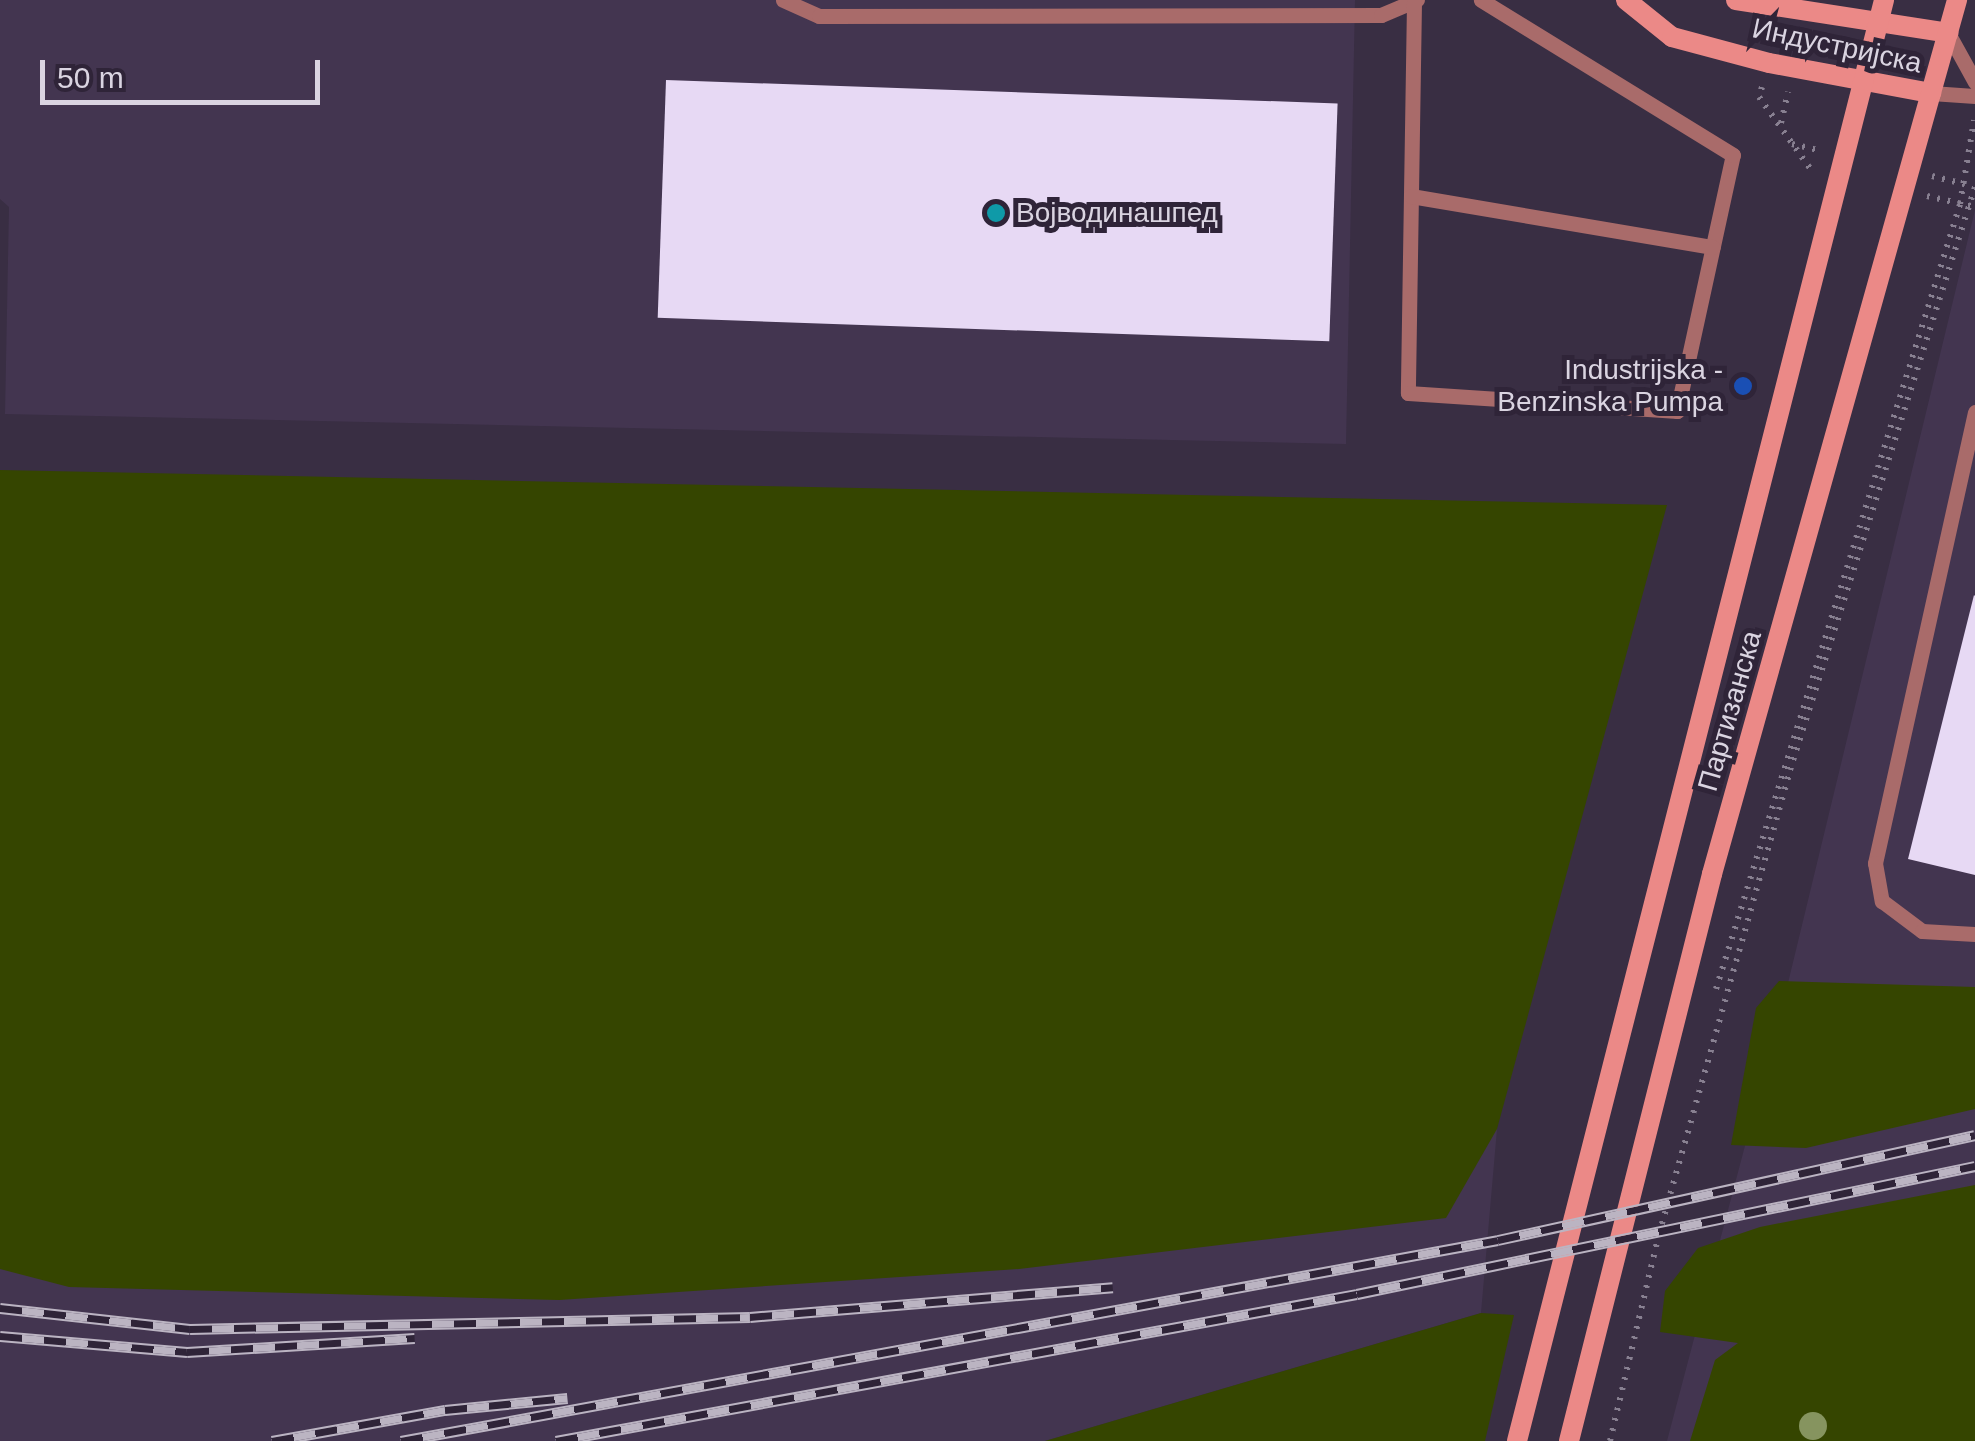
<!DOCTYPE html>
<meta charset="utf-8">
<style>
body{margin:0}
#map{position:relative;width:1975px;height:1441px;overflow:hidden;background:#392e43;font-family:Arial,sans-serif}
div>[style]{position:absolute}
.built>*{inset:0;background:#433550}
.green>*{inset:0;background:#354500}
.building>*{inset:0;background:#e7d9f4;transform-origin:0 0}
.path>*{height:6px;margin-top:-3px;transform-origin:0;background:repeating-linear-gradient(90deg,#888091 0 2.5px,transparent 0 10.5px)}
.lane>*{height:15px;margin:-7.5px;padding:0 7.5px;transform-origin:7.5px;border-radius:7.5px;background:#a96b6a}
.secondary>*{height:20px;margin:-10px;padding:0 10px;transform-origin:10px;border-radius:10px;background:#eb8987}
.rail>*{height:11px;margin-top:-5.5px;transform-origin:0;background:repeating-linear-gradient(90deg,#2f2438 0 22px,#bbb4c2 0 44px);box-sizing:border-box;border-block:2px solid #bbb4c2}
.trees>*{width:28px;height:28px;margin:-14px;border-radius:50%;background:#86945f}
.dots>*{width:28px;height:28px;translate:-50% -50%;box-sizing:border-box;border:5px solid #2f2438;border-radius:50%}
span{translate:-50% -50%;white-space:nowrap;text-align:center;line-height:1.15;-webkit-text-stroke:10px #2f2438;paint-order:stroke}
.street-label{font-size:28px;color:#dad4e1}
.poi-label{font-size:28px;color:#dad4e1}
.left{translate:0 -50%;text-align:left}
.right{translate:-100% -50%;text-align:right}
.scale{position:absolute;left:40px;top:60px;width:280px;height:45px;box-sizing:border-box;border:5px solid #dad4e1;border-top:0;padding-left:12px;font-size:30px;line-height:35px;white-space:nowrap;color:#dad4e1;-webkit-text-stroke:8px #2f2438;paint-order:stroke}
</style>
<div id="map">
<div class="built">
<i style="clip-path:polygon(0 0,1355px 0,1346px 444px,5px 414px,9px 207px,0 199px)"></i>
<i style="clip-path:polygon(1975px 210px,1975px 1441px,1667px 1441px,1788px 983px)"></i>
<i style="clip-path:polygon(0 869px,891px 1121px,1497px 1129px,1481px 1313px,1045px 1441px,0 1441px)"></i>
</div>
<div class="green">
<i style="clip-path:polygon(0 470px,1667px 505px,1497px 1129px,1446px 1218px,1019px 1269px,559px 1300px,69px 1287px,0 1269px)"></i>
<i style="clip-path:polygon(1779px 981px,1975px 987px,1975px 1109px,1806px 1148px,1731px 1145px,1756px 1008px)"></i>
<i style="clip-path:polygon(1975px 1185px,1975px 1441px,1690px 1441px,1715px 1360px,1738px 1343px,1660px 1332px,1665px 1291px,1698px 1248px,1760px 1227px)"></i>
<i style="clip-path:polygon(1481px 1313px,1514px 1315px,1485px 1441px,1045px 1441px)"></i>
</div>
<div class="building">
<i style="left:666px;top:80px;width:672px;height:238px;rotate:2deg"></i>
<i style="clip-path:polygon(1974px 595px,1975px 596px,1975px 875px,1908px 859px)"></i>
</div>
<div class="path">
<i style="left:1762px;top:87px;width:10px;rotate:107deg"></i>
<i style="left:1759px;top:97px;width:91px;rotate:54.4deg"></i>
<i style="left:1781px;top:123px;width:32px;rotate:-77deg"></i>
<i style="left:1792px;top:144px;width:27px;rotate:13deg"></i>
<i style="left:1932px;top:176px;width:34px;rotate:14deg"></i>
<i style="left:1927px;top:196px;width:45px;rotate:12.8deg"></i>
<i style="left:1716px;top:989px;width:822px;rotate:-72.73deg"></i>
<i style="left:1960px;top:204px;width:85px;rotate:-80.5deg"></i>
<i style="left:1610px;top:1441px;width:213px;rotate:-76.7deg"></i>
<i style="left:1659px;top:1234px;width:482px;rotate:-74.2deg"></i>
<i style="left:1790px;top:770px;width:612px;rotate:-72.39deg"></i>
</div>
<div class="lane">
<i style="left:783px;top:0;width:39px;rotate:24deg"></i>
<i style="left:819px;top:16px;width:562px;rotate:-0.1deg"></i>
<i style="left:1381px;top:15px;width:39px;rotate:-23deg"></i>
<i style="left:1414px;top:2px;width:391px;rotate:90.9deg"></i>
<i style="left:1408px;top:393px;width:270px;rotate:3.8deg"></i>
<i style="left:1677px;top:411px;width:262px;rotate:-77.7deg"></i>
<i style="left:1733px;top:155px;width:296px;rotate:-148.4deg"></i>
<i style="left:1948px;top:33px;width:56px;rotate:61.1deg"></i>
<i style="left:1931px;top:93px;width:44px;rotate:3.9deg"></i>
<i style="left:1411px;top:196px;width:306px;rotate:9.6deg"></i>
<i style="left:1975px;top:412px;width:462px;rotate:102.5deg"></i>
<i style="left:1875px;top:863px;width:39px;rotate:80deg"></i>
<i style="left:1882px;top:901px;width:50px;rotate:36.9deg"></i>
<i style="left:1922px;top:931px;width:53px;rotate:3.2deg"></i>
</div>
<div class="secondary">
<i style="left:1626px;top:0;width:59px;rotate:38.8deg"></i>
<i style="left:1672px;top:37px;width:100px;rotate:15deg"></i>
<i style="left:1769px;top:63px;width:165px;rotate:10.5deg"></i>
<i style="left:1736px;top:0;width:215px;rotate:8.8deg"></i>
<i style="left:1517px;top:1441px;width:1487px;rotate:-75.71deg"></i>
<i style="left:1569px;top:1441px;width:585px;rotate:-75.84deg"></i>
<i style="left:1712px;top:874px;width:908px;rotate:-74.34deg"></i>
</div>
<div class="rail">
<i style="left:0;top:1308px;width:191px;rotate:6.3deg"></i>
<i style="left:190px;top:1329px;width:560px;rotate:-1.23deg"></i>
<i style="left:750px;top:1317px;width:364px;rotate:-4.7deg"></i>
<i style="left:0;top:1336px;width:188px;rotate:4.9deg"></i>
<i style="left:187px;top:1352px;width:228px;rotate:-3.5deg"></i>
<i style="left:272px;top:1441px;width:176px;rotate:-10.2deg"></i>
<i style="left:445px;top:1410px;width:123px;rotate:-5.6deg"></i>
<i style="left:401px;top:1441px;width:1115px;rotate:-10.38deg"></i>
<i style="left:1498px;top:1240px;width:488px;rotate:-12.4deg"></i>
<i style="left:556px;top:1441px;width:814px;rotate:-10.4deg"></i>
<i style="left:1357px;top:1294px;width:631px;rotate:-11.7deg"></i>
</div>
<div class="trees">
<i style="left:1813px;top:1426px"></i>
</div>
<div class="dots">
<i style="left:996px;top:213px;background:#0f9aa8"></i>
<i style="left:1743px;top:386px;background:#1a4fb4"></i>
</div>
<div class="street-label">
<span style="left:1837px;top:46px;rotate:12deg">Индустријска</span>
<span style="left:1730px;top:711px;rotate:-74deg">Партизанска</span>
</div>
<div class="poi-label">
<span class="left" style="left:1016px;top:213px">Војводинашпед</span>
<span class="right" style="left:1723px;top:386px">Industrijska -<br>Benzinska Pumpa</span>
</div>
<div class="scale">50 m</div>
</div>
